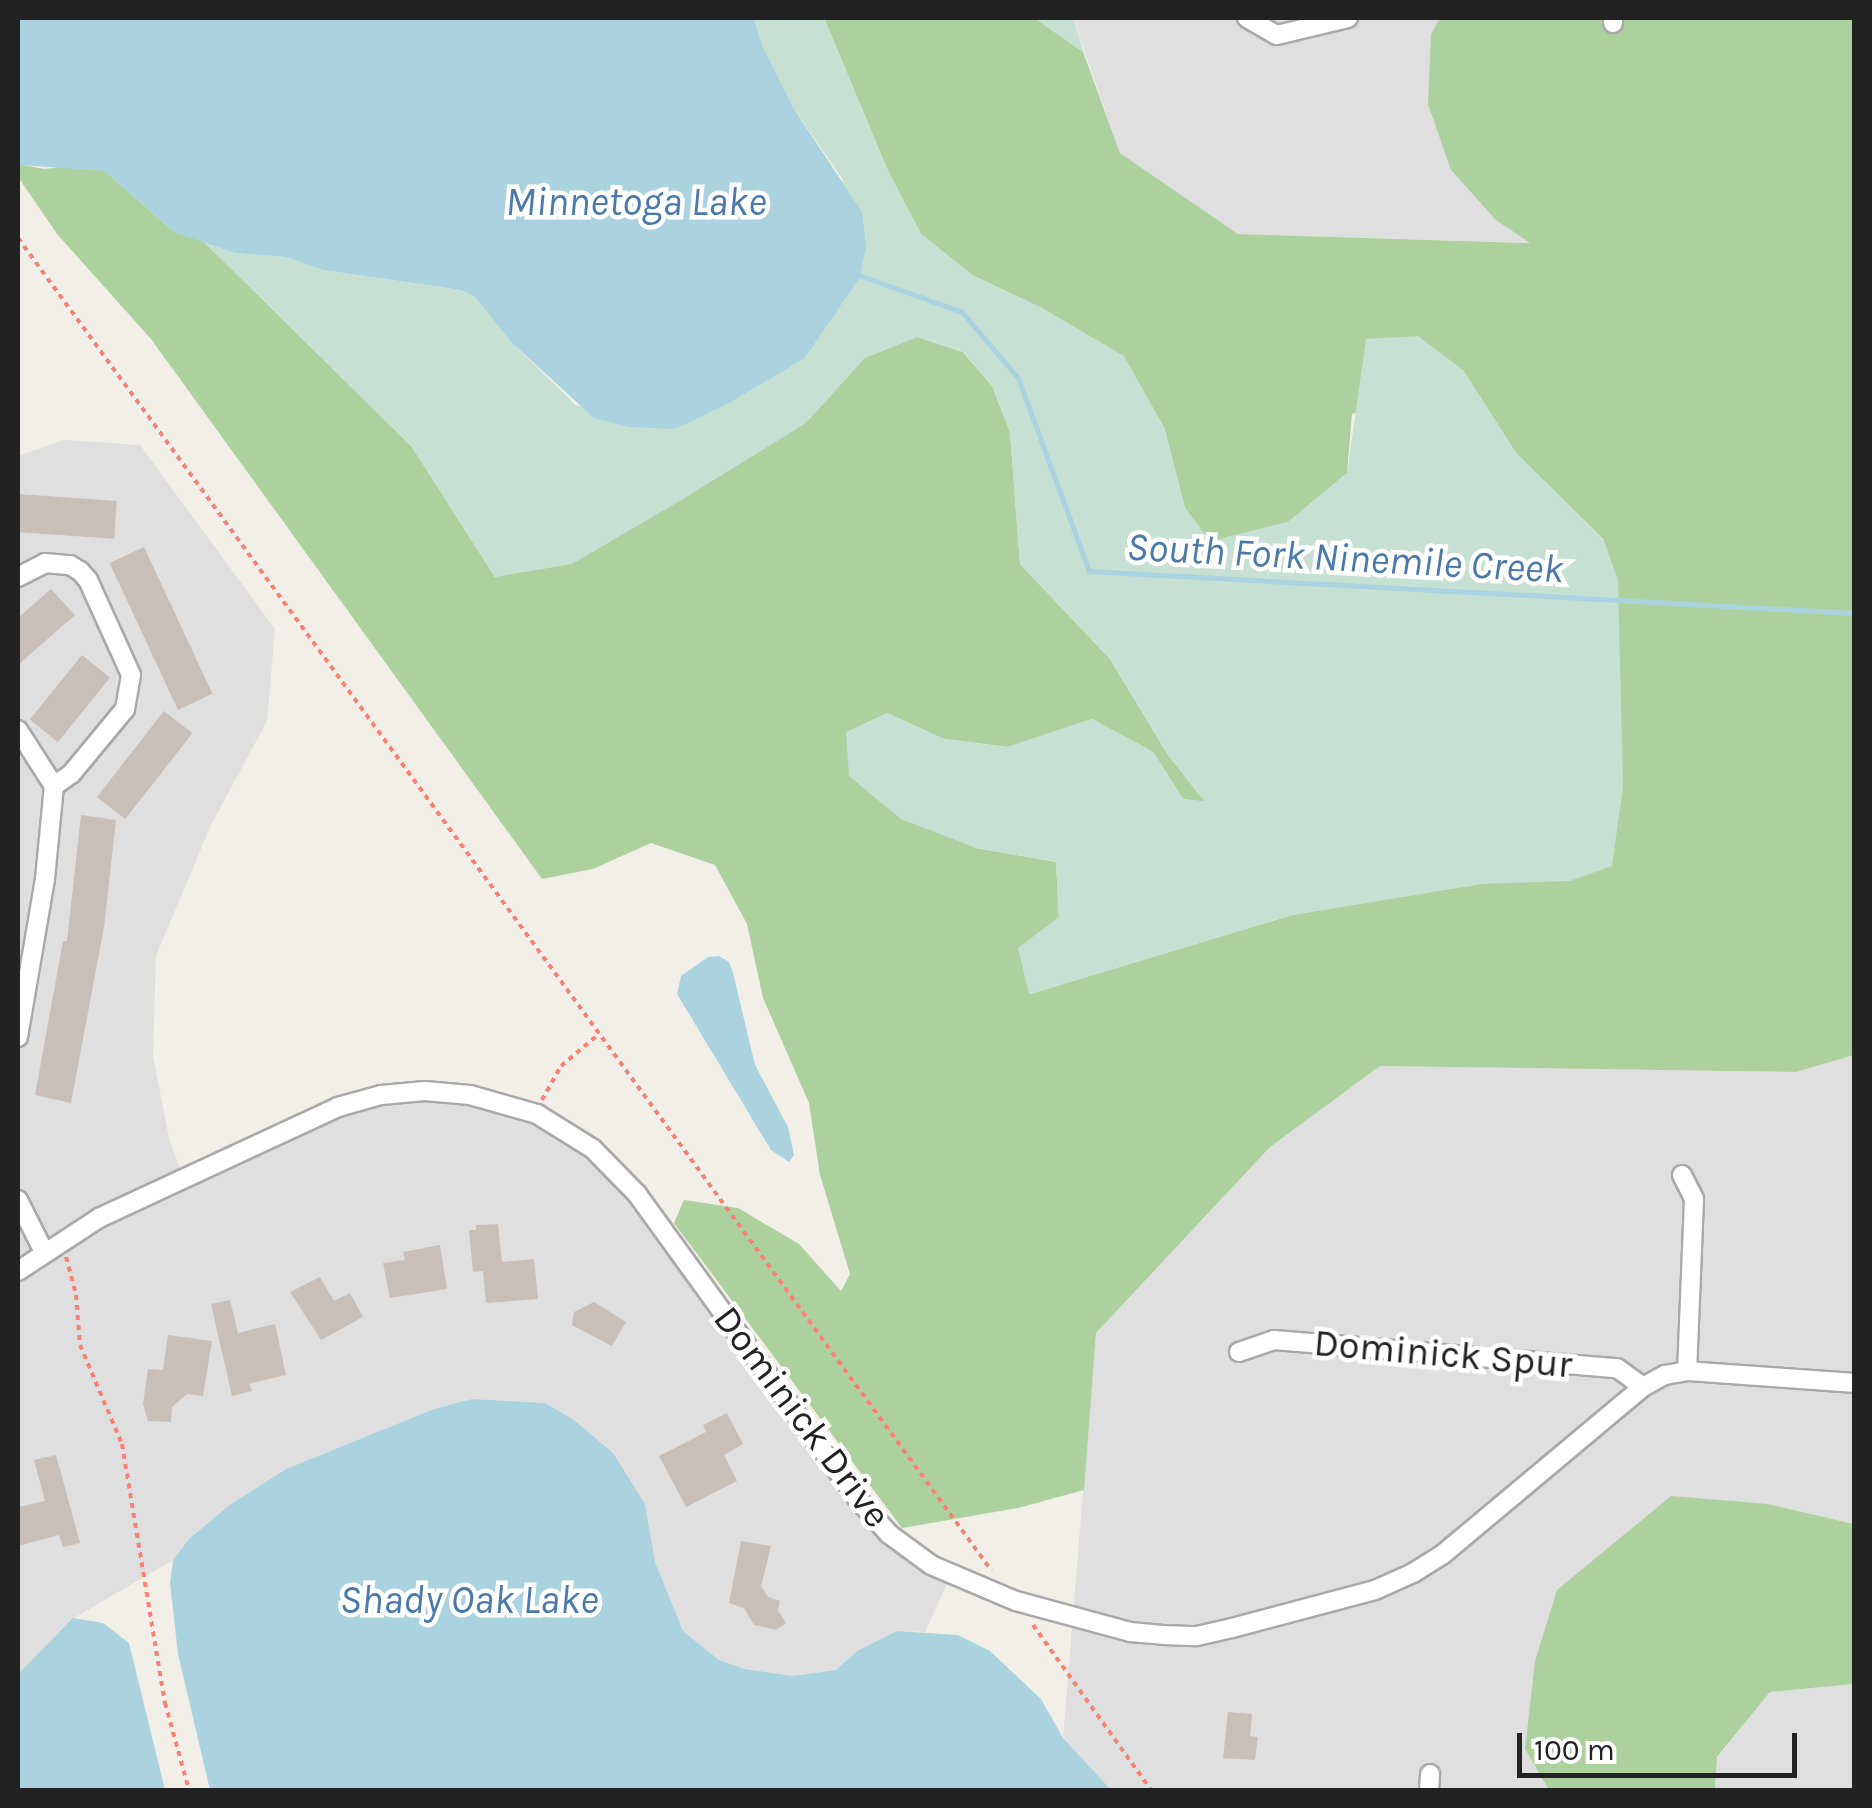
<!DOCTYPE html>
<style>
body{margin:0}
#map{position:relative;width:1872px;height:1808px;overflow:hidden;background:#f2efe9;font-family:Karla,sans-serif}
div>[style]{position:absolute}
.residential>*{inset:0;background:#e0dfdf}
.forest>*{inset:0;background:#add19e}
.wetland>*{inset:0;background:#c6e0d4}
.water>*{inset:0;background:#aad3df}
.stream>*{height:5px;margin:-2.5px;padding:0 2.5px;transform-origin:2.5px;border-radius:2.5px;background:#aad3df}
.building>*{inset:0;background:#c7bfb8;transform-origin:0 0}
.path>*{height:4px;margin-top:-2px;transform-origin:0;background:repeating-linear-gradient(90deg,#fa8072 0 5px,transparent 0 10px)}
.roads{filter:drop-shadow(2px 0 #a9a9a9) drop-shadow(-2px 0 #a9a9a9) drop-shadow(0 2px #a9a9a9) drop-shadow(0 -2px #a9a9a9)}
.minor>*{height:18px;margin:-9px;padding:0 9px;transform-origin:9px;border-radius:9px;background:#fff}
span{translate:-50% -50%;white-space:nowrap;text-align:center;line-height:1.15;-webkit-text-stroke:9px #fff;paint-order:stroke}
.street-label{font-size:38px;color:#222}
.water-label{font-size:40px;color:#4a7aab;font-style:italic}
.frame{position:absolute;inset:0;border:20px solid #222;pointer-events:none}
.scale{position:absolute;left:1517px;top:1733px;width:280px;height:45px;box-sizing:border-box;border:5px solid #222;border-top:0;padding-left:12px;font-size:30px;line-height:35px;white-space:nowrap;color:#222;-webkit-text-stroke:8px #fff;paint-order:stroke}
</style>
<div id="map">
<div class="residential">
<i style="clip-path:polygon(1073px 18px,1440px 18px,1431px 34px,1533px 243px,1238px 234px,1120px 153px)"></i>
<i style="clip-path:polygon(64px 440px,140px 445px,275px 629px,267px 721px,211px 825px,156px 956px,153px 1056px,169px 1138px,183px 1177px,381px 1095px,494px 1100px,593px 1149px,856px 1497px,951px 1575px,925px 1632px,897px 1631px,857px 1651px,836px 1670px,792px 1676px,745px 1669px,719px 1660px,683px 1631px,674px 1612px,655px 1562px,645px 1504px,546px 1403px,472px 1399px,434px 1409px,286px 1469px,228px 1506px,189px 1539px,173px 1560px,74px 1618px,18px 1674px,18px 456px)"></i>
<i style="clip-path:polygon(1854px 1055px,1854px 1524px,1768px 1504px,1525px 1749px,1549px 1790px,1111px 1790px,1094px 1775px,1063px 1738px,1096px 1333px,1270px 1147px,1380px 1066px,1796px 1072px)"></i>
<i style="clip-path:polygon(1854px 1684px,1854px 1790px,1715px 1790px,1717px 1758px,1770px 1692px)"></i>
</div>
<div class="forest">
<i style="clip-path:polygon(824px 18px,1043px 18px,1081px 46px,1120px 153px,1238px 234px,1530px 243px,1496px 220px,1451px 170px,1428px 104px,1431px 34px,1440px 18px,1854px 18px,1854px 1055px,1796px 1072px,1380px 1066px,1270px 1147px,1096px 1333px,1084px 1490px,1018px 1508px,902px 1528px,674px 1223px,684px 1200px,738px 1208px,799px 1244px,841px 1291px,850px 1274px,820px 1175px,809px 1103px,763px 998px,747px 924px,715px 865px,651px 843px,593px 869px,542px 879px,151px 339px,57px 234px,18px 177px,18px 164px,44px 169px,75px 166px,105px 171px,174px 232px,202px 240px,412px 447px,495px 577px,805px 423px,864px 358px,917px 337px,963px 352px,992px 386px,1010px 432px,1020px 564px,1110px 659px,1168px 755px,1205px 802px,1183px 799px,1153px 752px,1092px 719px,1008px 747px,944px 739px,887px 713px,976px 848px,1056px 862px,1059px 917px,1030px 994px,1292px 915px,1491px 882px,1604px 540px,1516px 453px,1463px 370px,1352px 414px,1347px 473px,1288px 522px,1210px 542px,1185px 508px,1164px 427px,1044px 309px,972px 275px,921px 234px,888px 171px)"></i>
<i style="clip-path:polygon(1671px 1496px,1768px 1504px,1854px 1524px,1854px 1684px,1770px 1692px,1717px 1757px,1715px 1790px,1549px 1790px,1525px 1749px,1535px 1661px,1557px 1590px)"></i>
</div>
<div class="wetland">
<i style="clip-path:polygon(754px 18px,824px 18px,888px 171px,921px 234px,972px 275px,1044px 309px,1124px 356px,1164px 427px,1185px 508px,1210px 541px,1288px 522px,1347px 473px,1366px 339px,1418px 336px,1463px 370px,1516px 453px,1604px 541px,1618px 580px,1623px 787px,1612px 866px,1570px 881px,1482px 884px,1292px 915px,1029px 994px,1018px 948px,1059px 917px,1056px 862px,976px 848px,901px 819px,849px 776px,846px 732px,887px 713px,944px 739px,1008px 747px,1092px 719px,1153px 752px,1183px 799px,1204px 801px,1168px 755px,1110px 659px,1020px 564px,1010px 432px,992px 386px,964px 352px,917px 337px,865px 358px,806px 423px,683px 499px,572px 564px,495px 577px,412px 447px,202px 240px,235px 253px,286px 257px,323px 270px,460px 290px,475px 297px,511px 342px,576px 405px,675px 429px,805px 358px,859px 279px,842px 178px,794px 109px,762px 45px)"></i>
<i style="clip-path:polygon(1034px 18px,1073px 18px,1084px 53px)"></i>
</div>
<div class="water">
<i style="clip-path:polygon(18px 18px,754px 18px,762px 45px,794px 109px,862px 212px,866px 247px,859px 279px,805px 358px,729px 403px,675px 429px,629px 427px,594px 418px,511px 342px,475px 297px,461px 290px,323px 270px,286px 257px,235px 253px,174px 232px,105px 171px,20px 165px)"></i>
<i style="clip-path:polygon(719px 956px,729px 962px,733px 973px,755px 1065px,788px 1127px,794px 1155px,789px 1162px,771px 1150px,677px 994px,681px 976px,708px 957px)"></i>
<i style="clip-path:polygon(472px 1399px,545px 1403px,574px 1420px,613px 1453px,645px 1504px,655px 1562px,683px 1631px,719px 1660px,745px 1669px,792px 1676px,836px 1670px,857px 1651px,897px 1631px,958px 1635px,990px 1651px,1041px 1699px,1063px 1738px,1111px 1790px,210px 1790px,178px 1654px,170px 1583px,173px 1560px,189px 1539px,228px 1506px,286px 1469px,434px 1409px)"></i>
<i style="clip-path:polygon(73px 1618px,103px 1623px,129px 1643px,165px 1790px,18px 1790px,18px 1674px)"></i>
</div>
<div class="stream">
<i style="left:856px;top:274px;width:113px;rotate:19.7deg"></i>
<i style="left:962px;top:312px;width:87px;rotate:49.7deg"></i>
<i style="left:1018px;top:378px;width:206px;rotate:69.8deg"></i>
<i style="left:1089px;top:571px;width:766px;rotate:3.14deg"></i>
</div>
<div class="building">
<i style="left:18px;top:494px;width:99px;height:38px;rotate:4deg"></i>
<i style="left:144px;top:547px;width:162px;height:38px;rotate:65deg"></i>
<i style="clip-path:polygon(51px 589px,75px 615px,18px 665px,18px 618px)"></i>
<i style="left:82px;top:655px;width:36px;height:83px;rotate:39deg"></i>
<i style="left:164px;top:711px;width:36px;height:109px;rotate:38deg"></i>
<i style="clip-path:polygon(81px 815px,116px 820px,104px 927px,71px 1103px,35px 1095px,63px 941px,67px 941px)"></i>
<i style="clip-path:polygon(498px 1224px,502px 1262px,534px 1259px,538px 1299px,486px 1303px,483px 1271px,473px 1272px,469px 1230px,476px 1230px,476px 1225px)"></i>
<i style="clip-path:polygon(440px 1245px,447px 1289px,390px 1298px,383px 1263px,405px 1260px,403px 1252px)"></i>
<i style="clip-path:polygon(320px 1277px,334px 1301px,350px 1293px,363px 1317px,321px 1340px,290px 1292px)"></i>
<i style="clip-path:polygon(230px 1300px,238px 1333px,275px 1324px,286px 1375px,249px 1384px,252px 1391px,232px 1396px,211px 1304px)"></i>
<i style="clip-path:polygon(594px 1302px,626px 1322px,612px 1346px,572px 1325px,574px 1312px)"></i>
<i style="clip-path:polygon(168px 1335px,212px 1341px,203px 1396px,187px 1394px,172px 1407px,171px 1422px,148px 1421px,143px 1404px,148px 1369px,163px 1370px)"></i>
<i style="clip-path:polygon(727px 1413px,743px 1444px,724px 1455px,737px 1481px,686px 1507px,659px 1456px,706px 1432px,703px 1425px)"></i>
<i style="clip-path:polygon(56px 1455px,80px 1543px,63px 1547px,59px 1535px,18px 1546px,18px 1507px,45px 1501px,34px 1460px)"></i>
<i style="clip-path:polygon(741px 1541px,771px 1546px,761px 1586px,768px 1597px,780px 1601px,778px 1610px,786px 1623px,776px 1630px,754px 1625px,744px 1608px,729px 1603px)"></i>
<i style="clip-path:polygon(1228px 1712px,1252px 1714px,1250px 1736px,1258px 1737px,1255px 1760px,1223px 1758px)"></i>
</div>
<div class="path">
<i style="left:18px;top:238px;width:1650px;rotate:53.85deg"></i>
<i style="left:542px;top:1100px;width:39px;rotate:-61deg"></i>
<i style="left:561px;top:1066px;width:50px;rotate:-40.1deg"></i>
<i style="left:66px;top:1257px;width:39px;rotate:75deg"></i>
<i style="left:76px;top:1295px;width:50px;rotate:85.4deg"></i>
<i style="left:80px;top:1345px;width:108px;rotate:67deg"></i>
<i style="left:122px;top:1444px;width:263px;rotate:80.6deg"></i>
<i style="left:165px;top:1703px;width:90px;rotate:74.6deg"></i>
<i style="left:1033px;top:1625px;width:203px;rotate:54.4deg"></i>
</div>
<div class="roads">
<div class="minor">
<i style="left:1247px;top:18px;width:34px;rotate:30deg"></i>
<i style="left:1277px;top:35px;width:73px;rotate:-13.5deg"></i>
<i style="left:1613px;top:23px;width:5px;rotate:-90deg"></i>
<i style="left:18px;top:577px;width:30px;rotate:-27deg"></i>
<i style="left:45px;top:563px;width:25px;rotate:5deg"></i>
<i style="left:70px;top:565px;width:12px;rotate:31deg"></i>
<i style="left:80px;top:571px;width:12px;rotate:48deg"></i>
<i style="left:88px;top:580px;width:104px;rotate:65.6deg"></i>
<i style="left:131px;top:675px;width:35px;rotate:100deg"></i>
<i style="left:125px;top:709px;width:85px;rotate:129.7deg"></i>
<i style="left:71px;top:774px;width:21px;rotate:145deg"></i>
<i style="left:18px;top:730px;width:67px;rotate:57.3deg"></i>
<i style="left:18px;top:1037px;width:160px;rotate:-80.3deg"></i>
<i style="left:45px;top:879px;width:93px;rotate:-84.5deg"></i>
<i style="left:1682px;top:1175px;width:27px;rotate:63deg"></i>
<i style="left:1694px;top:1199px;width:172px;rotate:92.3deg"></i>
<i style="left:18px;top:1200px;width:58px;rotate:63.4deg"></i>
<i style="left:18px;top:1271px;width:97px;rotate:-33.2deg"></i>
<i style="left:99px;top:1218px;width:264px;rotate:-24.9deg"></i>
<i style="left:338px;top:1107px;width:45px;rotate:-15.6deg"></i>
<i style="left:381px;top:1095px;width:44px;rotate:-5.2deg"></i>
<i style="left:425px;top:1091px;width:45px;rotate:5.1deg"></i>
<i style="left:470px;top:1095px;width:70px;rotate:15.8deg"></i>
<i style="left:537px;top:1114px;width:66px;rotate:32deg"></i>
<i style="left:593px;top:1149px;width:63px;rotate:45.6deg"></i>
<i style="left:637px;top:1194px;width:374px;rotate:54.1deg"></i>
<i style="left:856px;top:1497px;width:50px;rotate:48.3deg"></i>
<i style="left:889px;top:1534px;width:52px;rotate:36.4deg"></i>
<i style="left:931px;top:1565px;width:92px;rotate:23deg"></i>
<i style="left:1016px;top:1601px;width:118px;rotate:15.2deg"></i>
<i style="left:1130px;top:1632px;width:33px;rotate:5deg"></i>
<i style="left:1163px;top:1635px;width:34px;rotate:2deg"></i>
<i style="left:1197px;top:1636px;width:36px;rotate:-13deg"></i>
<i style="left:1232px;top:1628px;width:148px;rotate:-14.9deg"></i>
<i style="left:1375px;top:1590px;width:42px;rotate:-24.1deg"></i>
<i style="left:1413px;top:1573px;width:34px;rotate:-32deg"></i>
<i style="left:1442px;top:1555px;width:262px;rotate:-39.9deg"></i>
<i style="left:1643px;top:1387px;width:25px;rotate:-29deg"></i>
<i style="left:1665px;top:1375px;width:22px;rotate:-10deg"></i>
<i style="left:1687px;top:1371px;width:167px;rotate:4.1deg"></i>
<i style="left:1239px;top:1352px;width:37px;rotate:-19deg"></i>
<i style="left:1274px;top:1340px;width:344px;rotate:4.7deg"></i>
<i style="left:1617px;top:1368px;width:32px;rotate:36deg"></i>
<i style="left:1429px;top:1790px;width:16px;rotate:-86deg"></i>
</div>
</div>
<div class="street-label">
<span style="left:1443px;top:1354px;rotate:5deg">Dominick Spur</span>
<span style="left:802px;top:1417px;rotate:53deg">Dominick Drive</span>
</div>
<div class="water-label">
<span style="left:636px;top:202px">Minnetoga Lake</span>
<span style="left:1345px;top:558px;rotate:3deg">South Fork Ninemile Creek</span>
<span style="left:469px;top:1600px">Shady Oak Lake</span>
</div>
<div class="frame"></div>
<div class="scale">100 m</div>
</div>
